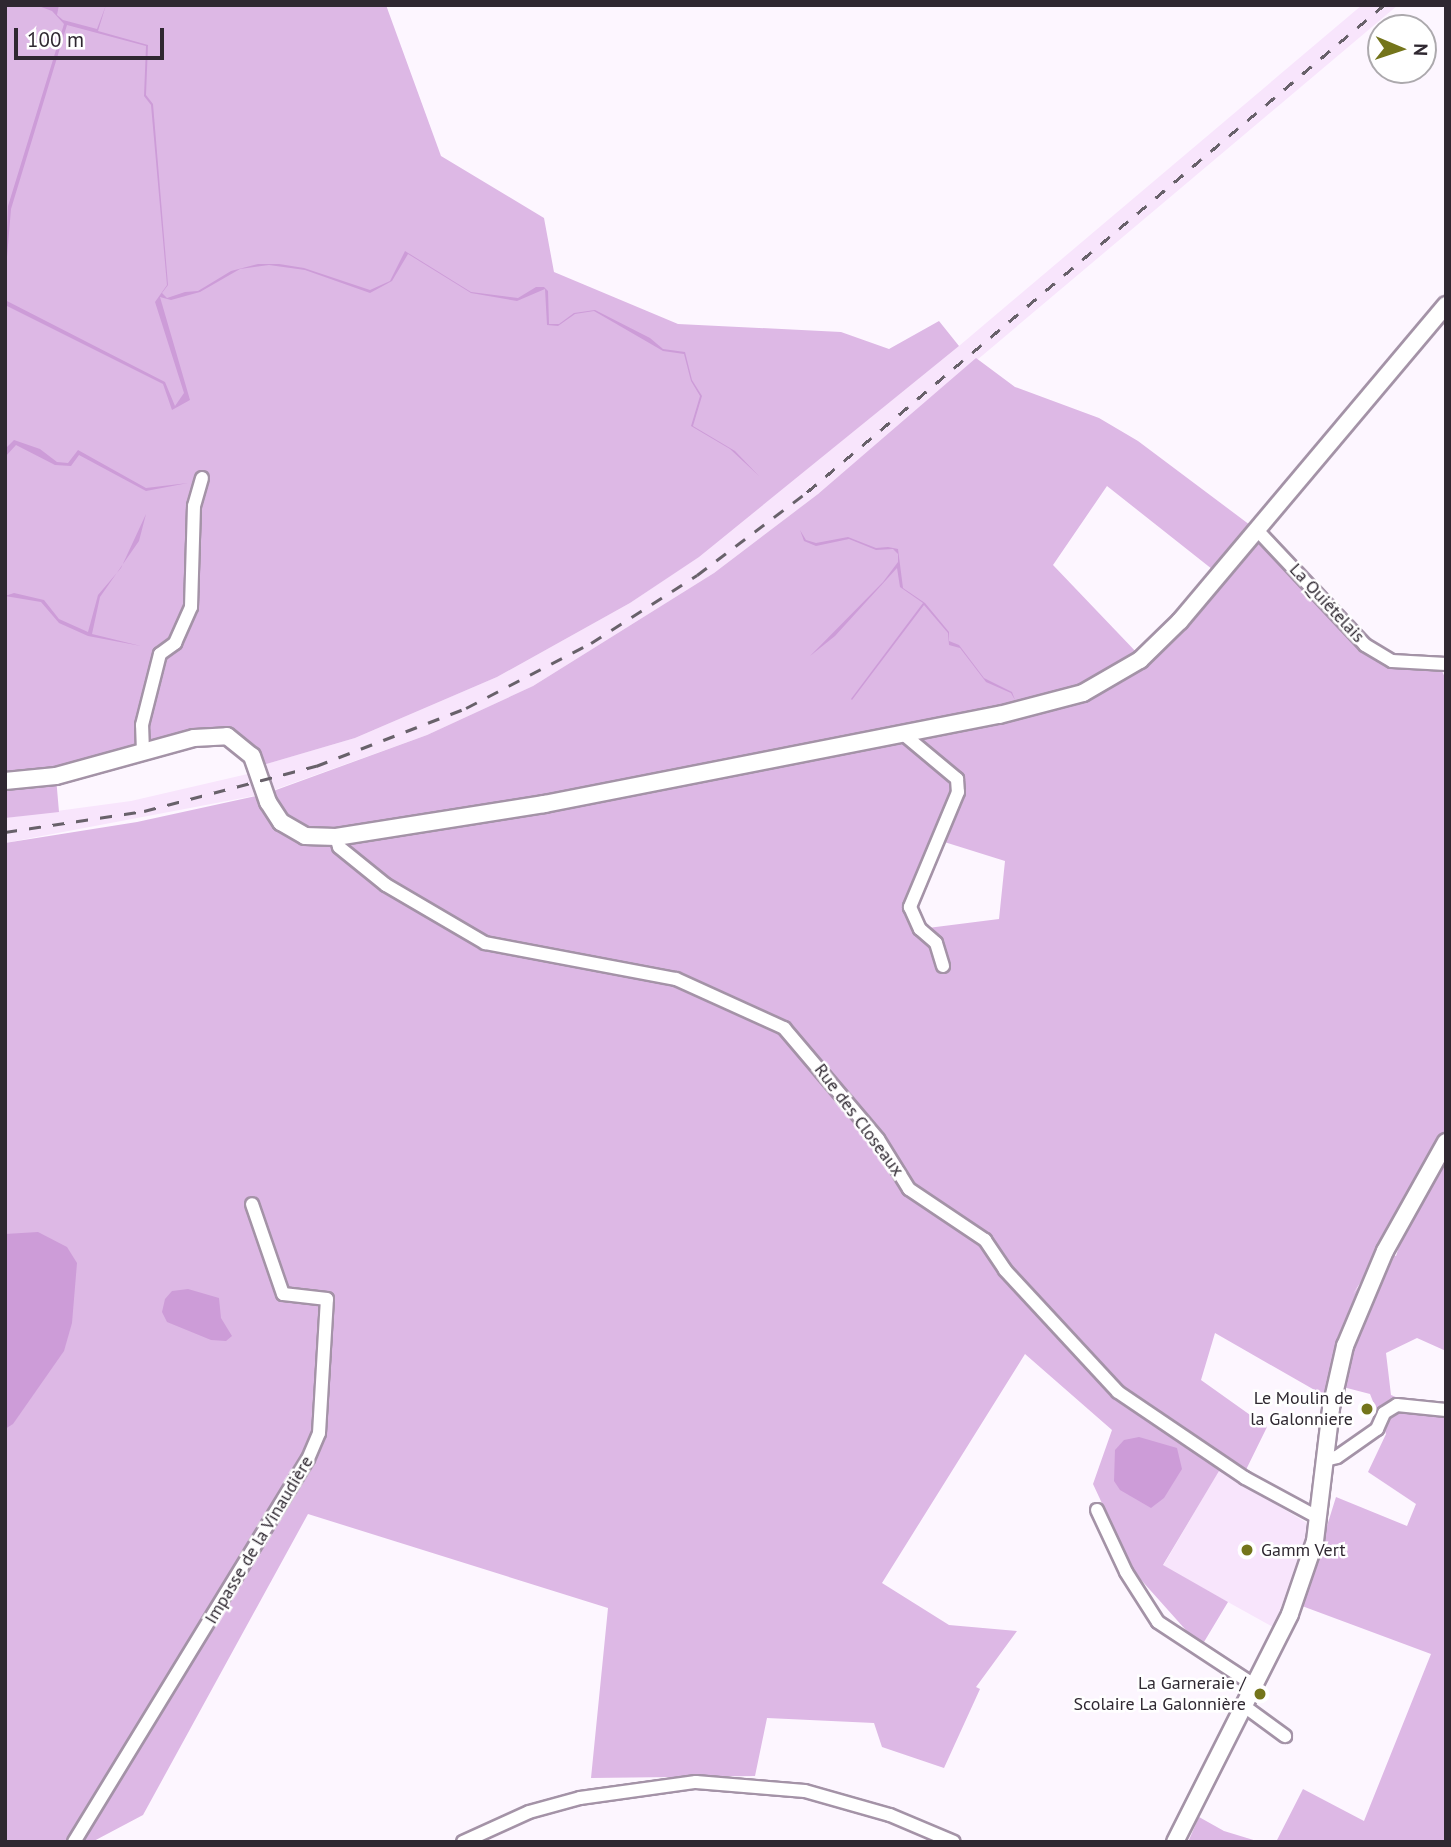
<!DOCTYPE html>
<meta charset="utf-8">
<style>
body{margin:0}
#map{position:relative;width:1451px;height:1847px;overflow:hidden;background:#fdf6ff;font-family:"PT Sans",sans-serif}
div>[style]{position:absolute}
.built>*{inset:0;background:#f8e5fc}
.green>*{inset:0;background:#ddb8e5}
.water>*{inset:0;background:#cd9cd8}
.roads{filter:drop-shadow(2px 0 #a493a7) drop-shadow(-2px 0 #a493a7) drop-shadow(0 2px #a493a7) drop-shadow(0 -2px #a493a7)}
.minor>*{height:12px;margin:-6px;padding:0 6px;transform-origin:6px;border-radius:6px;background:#fff}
.major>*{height:16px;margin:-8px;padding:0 8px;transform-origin:8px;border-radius:8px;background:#fff}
.rail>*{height:2.5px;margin-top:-1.25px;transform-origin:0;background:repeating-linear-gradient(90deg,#68616a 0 12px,transparent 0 24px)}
.dots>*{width:19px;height:19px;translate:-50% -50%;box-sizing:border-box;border:4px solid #fff;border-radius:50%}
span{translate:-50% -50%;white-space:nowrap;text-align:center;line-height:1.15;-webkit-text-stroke:5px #fff;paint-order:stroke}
.street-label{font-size:18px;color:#2f2831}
.poi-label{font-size:18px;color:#2f2831}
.right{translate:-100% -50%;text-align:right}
.left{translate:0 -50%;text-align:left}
.frame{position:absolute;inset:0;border:7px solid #2f2831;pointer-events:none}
.north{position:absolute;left:1367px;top:14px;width:70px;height:70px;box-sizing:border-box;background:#fff;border:2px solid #aca9ad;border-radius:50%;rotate:92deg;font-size:19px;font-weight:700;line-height:28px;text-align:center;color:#2f2831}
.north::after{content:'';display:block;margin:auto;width:24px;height:32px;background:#74751b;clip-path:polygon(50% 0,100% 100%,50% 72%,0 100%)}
.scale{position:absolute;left:14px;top:28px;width:150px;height:32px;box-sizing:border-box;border:4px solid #2f2831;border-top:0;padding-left:9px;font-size:21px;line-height:24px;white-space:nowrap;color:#2f2831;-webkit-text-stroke:5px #fff;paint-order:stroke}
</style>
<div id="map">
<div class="built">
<i style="clip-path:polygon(1362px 5px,1398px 5px,818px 494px,714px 573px,533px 686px,427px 735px,271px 791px,263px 765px,355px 738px,497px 677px,630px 603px,699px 556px,959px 346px)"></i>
<i style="clip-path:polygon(252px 773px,258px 795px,5px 843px,5px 818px,131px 801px)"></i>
<i style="clip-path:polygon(1219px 1470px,1307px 1523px,1309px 1538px,1273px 1627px,1163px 1566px)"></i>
</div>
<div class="green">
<i style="clip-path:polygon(5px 5px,386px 5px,441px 156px,544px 218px,554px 272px,678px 324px,841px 332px,889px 349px,939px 321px,959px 346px,699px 557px,630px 603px,497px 677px,355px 738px,263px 765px,227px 736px,56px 777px,59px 812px,5px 818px)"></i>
<i style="clip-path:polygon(evenodd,976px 358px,1015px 387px,1099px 418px,1138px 441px,1258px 531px,1365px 645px,1392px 661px,1439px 664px,1446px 680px,1446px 1351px,1417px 1338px,1386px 1353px,1391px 1395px,1446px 1418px,1446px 1842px,1276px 1842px,1303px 1789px,1364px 1821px,1431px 1654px,1302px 1606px,1336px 1497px,1407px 1526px,1416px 1504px,1368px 1472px,1386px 1434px,1370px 1394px,1343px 1387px,1339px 1404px,1215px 1333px,1201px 1380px,1267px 1427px,1240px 1482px,1219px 1471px,1163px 1565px,1228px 1602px,1201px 1647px,1134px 1572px,1093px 1484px,1112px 1430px,1025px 1354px,882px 1583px,949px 1625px,1017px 1631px,976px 1687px,980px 1689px,944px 1768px,882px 1747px,874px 1723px,767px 1718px,755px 1776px,591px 1778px,608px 1608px,308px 1514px,143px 1815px,92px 1842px,5px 1842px,5px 843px,137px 822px,265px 794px,427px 735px,533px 686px,714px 573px,818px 494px,976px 358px,1107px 486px,1217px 573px,1139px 655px,1053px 565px,1107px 486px,976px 358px,938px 840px,1005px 861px,999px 919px,920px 929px,910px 907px,938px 840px,976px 358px,1413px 1202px,1396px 1256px,1385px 1251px,1353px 1294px,1413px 1202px)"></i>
<i style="clip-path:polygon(1199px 1817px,1224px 1831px,1260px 1842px,1188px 1842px)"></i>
</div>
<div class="water">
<i style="clip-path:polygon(36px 5px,59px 5px,57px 15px,63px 20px,97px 29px,106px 5px,98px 31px,148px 45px,146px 95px,153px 104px,168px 285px,162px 293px,167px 298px,185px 292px,198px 291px,231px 271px,258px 264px,279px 264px,304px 268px,370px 290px,390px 281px,405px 251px,471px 292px,518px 298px,536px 287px,544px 287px,548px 291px,549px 324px,559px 324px,574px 313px,595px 310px,650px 338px,663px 349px,685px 352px,692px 380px,702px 396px,693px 426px,735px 451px,759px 476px,730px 449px,691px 426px,700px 396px,691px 381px,684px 354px,663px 351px,594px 311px,575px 314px,558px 326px,547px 325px,545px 289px,517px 301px,471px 293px,408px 254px,392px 281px,370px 293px,305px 270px,269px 265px,240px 269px,200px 292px,171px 300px,160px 297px,190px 400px,172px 410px,163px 384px,5px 305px,5px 300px,165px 382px,175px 406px,184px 393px,155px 302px,167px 285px,151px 105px,144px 96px,146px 46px,67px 25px,11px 209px,5px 281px,8px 206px,64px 24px,52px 11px)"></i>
<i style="clip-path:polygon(14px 440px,40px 449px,57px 462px,68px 463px,78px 450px,146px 488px,188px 483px,146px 491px,79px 455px,71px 466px,55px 465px,16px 445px,5px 457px,5px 449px)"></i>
<i style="clip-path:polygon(146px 514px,139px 541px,100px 597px,92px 634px,141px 646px,88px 636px,59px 623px,41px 602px,5px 596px,14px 593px,44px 600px,59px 619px,88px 632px,98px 595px,121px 568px)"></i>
<i style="clip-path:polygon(800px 530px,806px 540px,816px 543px,848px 537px,876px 548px,888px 547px,898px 549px,903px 588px,925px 603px,949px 632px,949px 641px,959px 645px,984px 678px,1012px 692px,1015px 700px,1011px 693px,986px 682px,960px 648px,949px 645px,948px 633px,924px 605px,852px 700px,851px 699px,923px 603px,900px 587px,897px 568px,835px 636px,810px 656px,883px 582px,898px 562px,898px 554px,893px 549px,876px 550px,849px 539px,816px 546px,804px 541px)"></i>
<i style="clip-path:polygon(38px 1232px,67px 1247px,77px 1263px,72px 1323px,64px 1351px,13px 1424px,5px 1429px,5px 1234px)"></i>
<i style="clip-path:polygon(188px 1289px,219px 1298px,221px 1318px,232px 1336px,226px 1341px,211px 1340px,167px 1322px,162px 1312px,165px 1299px,172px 1291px)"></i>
<i style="clip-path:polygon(1139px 1437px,1177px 1448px,1182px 1469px,1164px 1498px,1151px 1508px,1120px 1490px,1114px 1481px,1115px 1450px,1124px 1440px)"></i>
</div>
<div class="roads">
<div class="minor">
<i style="left:1258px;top:531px;width:156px;rotate:46.8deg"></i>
<i style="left:1365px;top:645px;width:31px;rotate:31deg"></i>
<i style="left:1392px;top:661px;width:54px;rotate:3.2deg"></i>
<i style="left:902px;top:733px;width:72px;rotate:39.9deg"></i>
<i style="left:957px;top:779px;width:13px;rotate:86deg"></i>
<i style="left:958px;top:792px;width:125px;rotate:112.7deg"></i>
<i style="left:910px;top:907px;width:24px;rotate:66deg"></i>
<i style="left:920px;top:929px;width:21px;rotate:41deg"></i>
<i style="left:936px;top:943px;width:24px;rotate:73deg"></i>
<i style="left:143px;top:752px;width:27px;rotate:-92deg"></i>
<i style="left:142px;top:725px;width:73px;rotate:-75.8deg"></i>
<i style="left:160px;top:654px;width:19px;rotate:-36deg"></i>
<i style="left:175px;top:643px;width:39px;rotate:-66deg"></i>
<i style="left:191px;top:607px;width:101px;rotate:-88.3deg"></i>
<i style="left:194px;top:506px;width:29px;rotate:-74deg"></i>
<i style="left:336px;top:837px;width:10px;rotate:73deg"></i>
<i style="left:339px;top:847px;width:60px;rotate:39deg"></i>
<i style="left:386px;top:885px;width:115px;rotate:30.4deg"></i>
<i style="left:485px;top:943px;width:194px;rotate:10.7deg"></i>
<i style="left:676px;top:979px;width:119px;rotate:24.4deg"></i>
<i style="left:784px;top:1028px;width:145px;rotate:49.7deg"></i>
<i style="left:878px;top:1139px;width:59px;rotate:58.2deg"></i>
<i style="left:909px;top:1189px;width:92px;rotate:33.9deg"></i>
<i style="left:985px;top:1240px;width:36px;rotate:56deg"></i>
<i style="left:1005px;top:1270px;width:166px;rotate:47.2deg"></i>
<i style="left:1118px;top:1392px;width:153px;rotate:34.1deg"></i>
<i style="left:1245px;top:1478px;width:84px;rotate:28.4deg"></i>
<i style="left:1325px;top:1460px;width:12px;rotate:-14deg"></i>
<i style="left:1337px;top:1457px;width:49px;rotate:-35deg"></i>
<i style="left:1377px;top:1429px;width:17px;rotate:-66deg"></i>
<i style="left:1384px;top:1413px;width:15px;rotate:-32deg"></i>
<i style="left:1397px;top:1405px;width:49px;rotate:5.8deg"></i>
<i style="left:1097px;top:1510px;width:68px;rotate:64.9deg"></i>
<i style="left:1126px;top:1572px;width:59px;rotate:57.4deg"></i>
<i style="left:1158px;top:1622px;width:115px;rotate:33.3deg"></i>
<i style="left:1244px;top:1706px;width:51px;rotate:36.2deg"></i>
<i style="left:74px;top:1842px;width:449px;rotate:-58.6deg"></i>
<i style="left:308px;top:1459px;width:28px;rotate:-67deg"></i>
<i style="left:319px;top:1433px;width:134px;rotate:-86.6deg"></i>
<i style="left:327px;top:1299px;width:44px;rotate:-173.5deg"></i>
<i style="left:283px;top:1294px;width:95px;rotate:-109deg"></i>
<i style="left:463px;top:1842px;width:72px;rotate:-24.4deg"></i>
<i style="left:529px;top:1812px;width:53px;rotate:-15.4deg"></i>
<i style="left:580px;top:1798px;width:117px;rotate:-7.9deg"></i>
<i style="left:696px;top:1782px;width:109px;rotate:4.7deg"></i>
<i style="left:805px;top:1791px;width:88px;rotate:15.8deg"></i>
<i style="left:890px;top:1815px;width:69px;rotate:22.9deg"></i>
</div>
<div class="major">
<i style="left:5px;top:781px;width:51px;rotate:-5.6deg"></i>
<i style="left:56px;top:776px;width:143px;rotate:-15.4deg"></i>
<i style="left:194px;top:738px;width:33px;rotate:-3deg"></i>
<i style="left:227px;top:736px;width:32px;rotate:39deg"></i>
<i style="left:252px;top:756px;width:49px;rotate:70.8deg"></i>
<i style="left:268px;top:802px;width:24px;rotate:57deg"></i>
<i style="left:281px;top:822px;width:28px;rotate:30deg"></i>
<i style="left:305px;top:836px;width:31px;rotate:2deg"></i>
<i style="left:336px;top:837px;width:211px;rotate:-9deg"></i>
<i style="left:544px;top:804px;width:464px;rotate:-11.1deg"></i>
<i style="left:999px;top:715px;width:87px;rotate:-14.7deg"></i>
<i style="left:1083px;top:693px;width:66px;rotate:-30.1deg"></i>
<i style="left:1140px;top:660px;width:56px;rotate:-44.3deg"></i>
<i style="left:1180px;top:621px;width:413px;rotate:-49.9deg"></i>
<i style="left:1175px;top:1842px;width:255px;rotate:-63.2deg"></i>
<i style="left:1290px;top:1614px;width:77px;rotate:-71.1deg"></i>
<i style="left:1315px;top:1541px;width:134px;rotate:-83.1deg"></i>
<i style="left:1331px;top:1408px;width:64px;rotate:-77.3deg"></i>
<i style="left:1345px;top:1346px;width:103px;rotate:-67.2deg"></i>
<i style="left:1385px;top:1251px;width:125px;rotate:-60.8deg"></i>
</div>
</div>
<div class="rail">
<i style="left:5px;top:832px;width:141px;rotate:-8.6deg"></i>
<i style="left:144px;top:811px;width:178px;rotate:-14.7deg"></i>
<i style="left:316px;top:766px;width:161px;rotate:-21.1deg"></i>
<i style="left:466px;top:708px;width:141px;rotate:-27.5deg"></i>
<i style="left:591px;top:643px;width:126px;rotate:-32.7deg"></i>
<i style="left:697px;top:575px;width:138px;rotate:-37deg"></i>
<i style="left:807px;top:492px;width:755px;rotate:-40.17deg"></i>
</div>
<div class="dots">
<i style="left:1367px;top:1409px;background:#74751b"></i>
<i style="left:1247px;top:1550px;background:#74751b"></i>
<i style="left:1260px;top:1694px;background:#74751b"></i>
</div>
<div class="street-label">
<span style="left:1327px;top:603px;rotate:47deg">La Quiételais</span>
<span style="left:859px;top:1120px;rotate:53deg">Rue des Closeaux</span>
<span style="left:259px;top:1540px;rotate:-59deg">Impasse de la Vinaudière</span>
</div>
<div class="poi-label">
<span class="right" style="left:1353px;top:1409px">Le Moulin de<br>la Galonniere</span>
<span class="left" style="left:1261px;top:1550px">Gamm Vert</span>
<span class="right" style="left:1246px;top:1694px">La Garneraie /<br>Scolaire La Galonnière</span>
</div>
<div class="frame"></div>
<div class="north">N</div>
<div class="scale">100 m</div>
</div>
